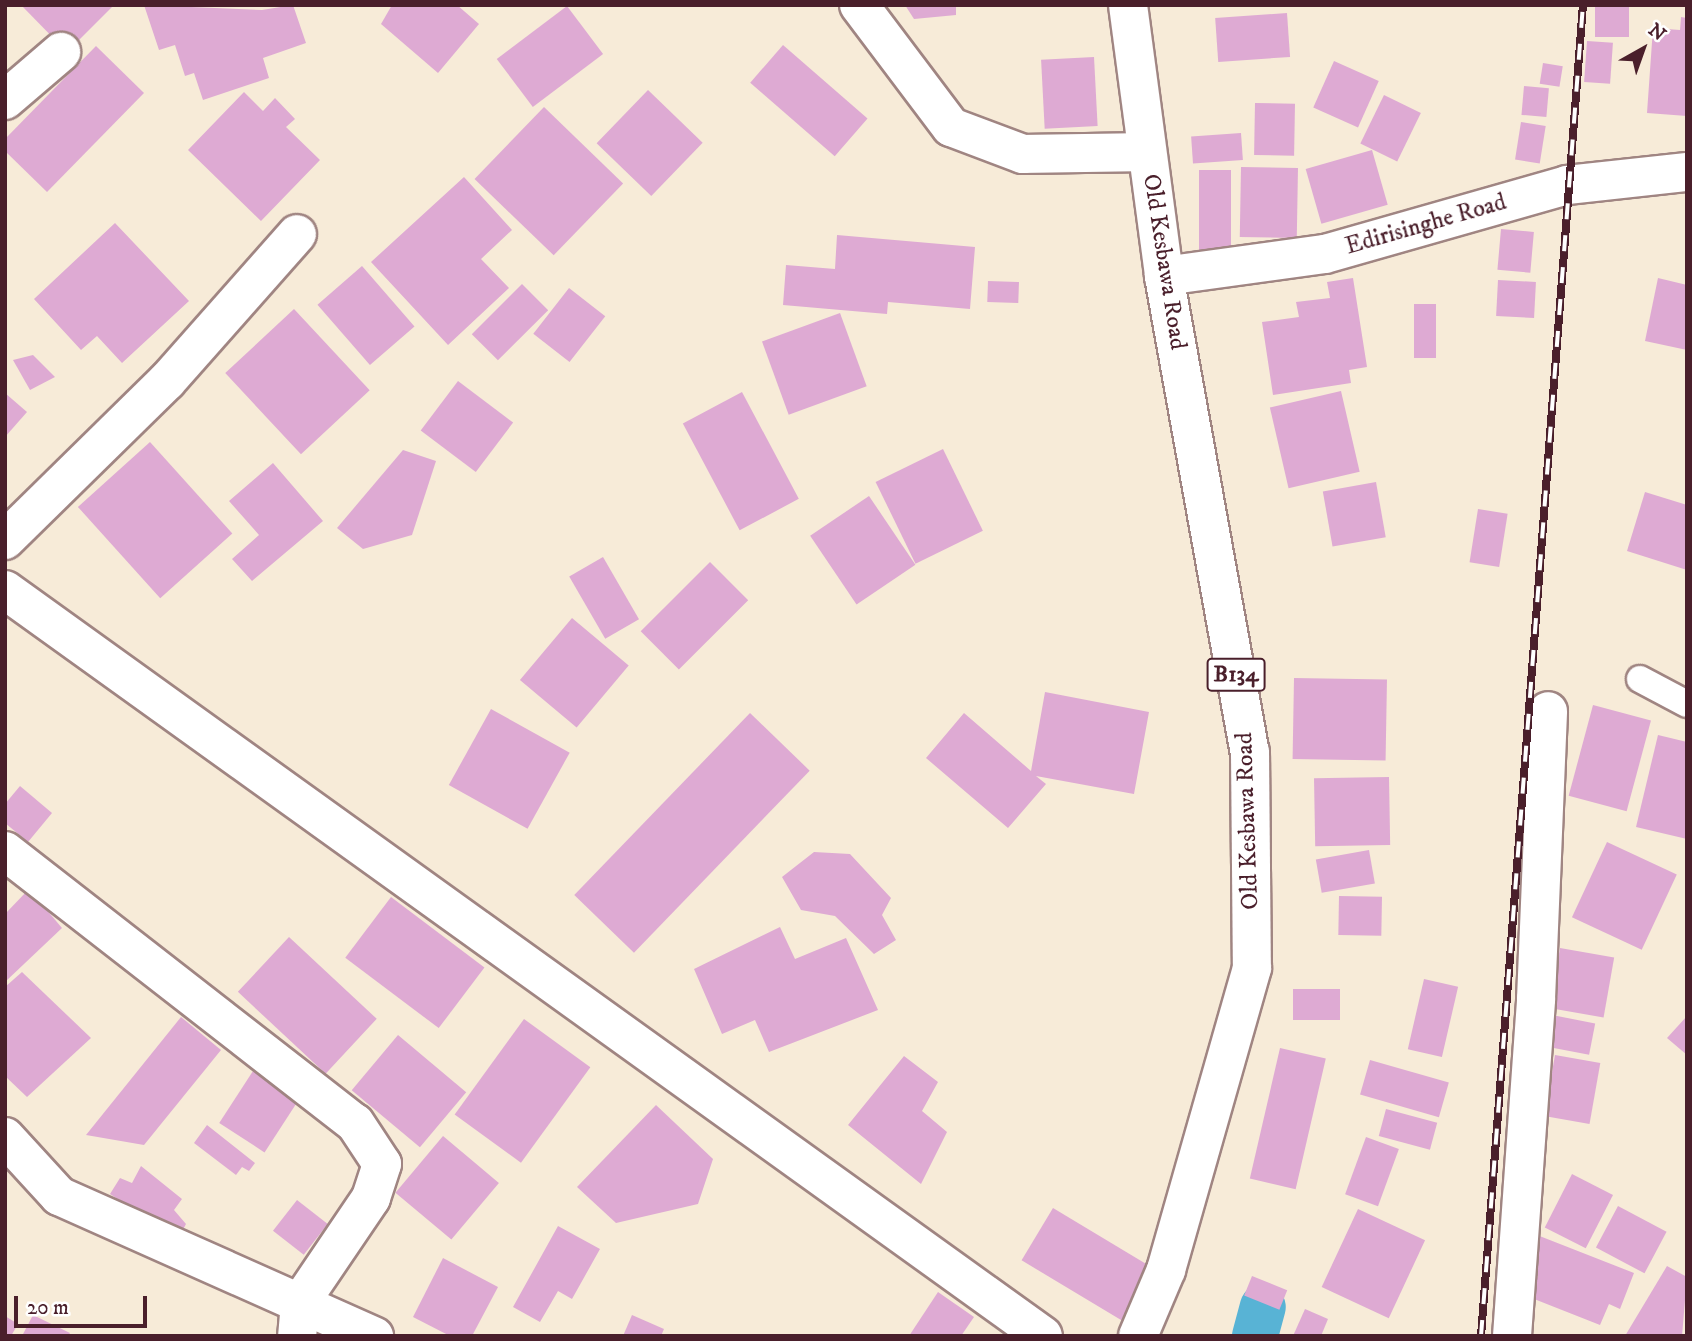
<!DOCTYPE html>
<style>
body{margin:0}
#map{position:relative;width:1692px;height:1341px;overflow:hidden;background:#f7ebd8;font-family:"IM FELL DW Pica",serif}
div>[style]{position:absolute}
.canal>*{height:46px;margin:-23px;padding:0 23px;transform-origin:23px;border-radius:23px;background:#58b3d5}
.building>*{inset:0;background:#deaad3;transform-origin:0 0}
.roads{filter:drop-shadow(2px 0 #a08582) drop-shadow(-2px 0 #a08582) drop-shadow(0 2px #a08582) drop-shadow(0 -2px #a08582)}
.lane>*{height:26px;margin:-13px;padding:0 13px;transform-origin:13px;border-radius:13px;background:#fff}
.street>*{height:38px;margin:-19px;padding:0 19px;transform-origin:19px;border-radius:19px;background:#fff}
.secondary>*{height:38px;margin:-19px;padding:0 19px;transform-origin:19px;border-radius:19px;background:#fff}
.primary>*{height:38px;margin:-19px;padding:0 19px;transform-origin:19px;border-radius:19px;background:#fff}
.rail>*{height:8px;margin-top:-4px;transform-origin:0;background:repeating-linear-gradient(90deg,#fff 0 16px,#4a1f2b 0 32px);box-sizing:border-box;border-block:2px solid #4a1f2b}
span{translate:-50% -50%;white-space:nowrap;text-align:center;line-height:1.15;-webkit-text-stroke:6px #fff;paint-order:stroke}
.shield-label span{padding:2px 5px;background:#fff;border:2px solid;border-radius:5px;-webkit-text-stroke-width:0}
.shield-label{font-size:23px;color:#4a1f2b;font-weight:700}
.street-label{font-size:24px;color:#4a1f2b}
.frame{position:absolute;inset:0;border:7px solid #4a1f2b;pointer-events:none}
.north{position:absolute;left:1608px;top:14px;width:70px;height:70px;-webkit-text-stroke:5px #fff;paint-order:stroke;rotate:40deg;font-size:19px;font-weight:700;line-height:28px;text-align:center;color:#4a1f2b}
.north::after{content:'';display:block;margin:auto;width:24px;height:32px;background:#4a1f2b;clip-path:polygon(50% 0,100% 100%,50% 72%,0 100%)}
.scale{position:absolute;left:14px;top:1296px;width:133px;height:32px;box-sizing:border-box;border:4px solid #4a1f2b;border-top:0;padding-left:9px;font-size:21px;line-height:24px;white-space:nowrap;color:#4a1f2b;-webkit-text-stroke:5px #fff;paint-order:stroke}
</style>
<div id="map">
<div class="canal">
<i style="left:1255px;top:1336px;width:30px;rotate:-75deg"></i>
</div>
<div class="building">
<i style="clip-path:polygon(21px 5px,114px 5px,67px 52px)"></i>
<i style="clip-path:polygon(144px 5px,262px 10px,293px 5px,306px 43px,263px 58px,269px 78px,203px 100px,194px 73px,185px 76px,175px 45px,159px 50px)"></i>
<i style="clip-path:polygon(392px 5px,457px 5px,479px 24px,438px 73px,381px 24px)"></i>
<i style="clip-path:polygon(905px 5px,956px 5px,956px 15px,914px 19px)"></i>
<i style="left:1595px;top:5px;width:34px;height:32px"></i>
<i style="left:567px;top:6px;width:60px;height:88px;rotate:53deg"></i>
<i style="left:1287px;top:13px;width:44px;height:72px;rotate:86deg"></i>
<i style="clip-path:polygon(1681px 17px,1687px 18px,1687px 116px,1647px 113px,1653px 28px,1680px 30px)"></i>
<i style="left:1587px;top:41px;width:26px;height:41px;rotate:4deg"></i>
<i style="left:783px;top:45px;width:112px;height:50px;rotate:41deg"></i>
<i style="clip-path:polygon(96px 46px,144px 93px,47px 192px,5px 151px,5px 139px)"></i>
<i style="left:1094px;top:57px;width:69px;height:53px;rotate:87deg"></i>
<i style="left:1334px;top:61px;width:49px;height:51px;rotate:24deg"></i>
<i style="left:1543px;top:63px;width:20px;height:21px;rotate:9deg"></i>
<i style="left:1524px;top:86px;width:25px;height:29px;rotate:5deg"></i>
<i style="left:648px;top:90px;width:76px;height:74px;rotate:44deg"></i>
<i style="clip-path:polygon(244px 92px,263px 111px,275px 98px,295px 119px,286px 127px,320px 160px,261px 221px,188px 150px)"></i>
<i style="left:1384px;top:95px;width:41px;height:54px;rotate:26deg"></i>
<i style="left:1255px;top:103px;width:40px;height:52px;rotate:1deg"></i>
<i style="left:544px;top:107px;width:110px;height:100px;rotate:44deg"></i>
<i style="left:1521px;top:122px;width:25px;height:38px;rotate:9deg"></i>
<i style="left:1241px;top:133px;width:27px;height:50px;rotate:86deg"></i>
<i style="left:1372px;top:150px;width:57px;height:69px;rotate:74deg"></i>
<i style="left:1241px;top:167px;width:57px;height:70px;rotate:1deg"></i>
<i style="left:1199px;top:170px;width:32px;height:82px"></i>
<i style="clip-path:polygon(464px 177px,512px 230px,481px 259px,509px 288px,448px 345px,371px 262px)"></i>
<i style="clip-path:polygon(115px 223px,189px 301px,122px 363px,97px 336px,81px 350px,34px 299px)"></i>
<i style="left:1501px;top:229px;width:33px;height:41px;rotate:5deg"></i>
<i style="clip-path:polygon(837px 235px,975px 247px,970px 309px,888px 302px,887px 314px,783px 305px,786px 265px,835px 269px)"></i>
<i style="left:362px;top:266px;width:80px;height:59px;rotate:49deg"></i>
<i style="clip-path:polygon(1353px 278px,1367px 367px,1349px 370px,1351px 383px,1273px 395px,1262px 322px,1299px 317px,1296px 302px,1330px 298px,1327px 282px)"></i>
<i style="clip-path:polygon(1658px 278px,1687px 285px,1687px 350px,1645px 341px)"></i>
<i style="left:1498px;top:280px;width:38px;height:36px;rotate:3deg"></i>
<i style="left:988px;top:281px;width:31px;height:21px;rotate:2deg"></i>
<i style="left:522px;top:284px;width:37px;height:71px;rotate:45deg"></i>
<i style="left:569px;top:288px;width:46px;height:58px;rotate:38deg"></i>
<i style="left:1414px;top:304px;width:22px;height:54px"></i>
<i style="left:294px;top:309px;width:111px;height:94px;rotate:47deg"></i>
<i style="left:840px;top:313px;width:78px;height:83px;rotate:70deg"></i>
<i style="clip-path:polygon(33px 355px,55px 377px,30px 390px,13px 360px)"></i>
<i style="left:458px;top:381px;width:69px;height:62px;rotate:37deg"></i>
<i style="left:1341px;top:391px;width:83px;height:73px;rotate:77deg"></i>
<i style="left:742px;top:392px;width:121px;height:67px;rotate:62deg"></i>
<i style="clip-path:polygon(5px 393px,27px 412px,5px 437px)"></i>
<i style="left:150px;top:442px;width:123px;height:97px;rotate:48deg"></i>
<i style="left:943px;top:449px;width:91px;height:75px;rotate:64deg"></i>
<i style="clip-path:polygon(403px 450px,436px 461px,412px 535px,363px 549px,337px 528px)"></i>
<i style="clip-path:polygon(273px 463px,323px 521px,252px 581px,232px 559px,259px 535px,229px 501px)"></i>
<i style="left:1376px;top:482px;width:56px;height:54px;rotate:80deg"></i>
<i style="clip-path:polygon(1645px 492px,1687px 505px,1687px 570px,1627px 551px)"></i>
<i style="left:869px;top:496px;width:83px;height:71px;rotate:56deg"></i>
<i style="left:1478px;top:509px;width:30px;height:54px;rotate:9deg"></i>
<i style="left:603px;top:557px;width:72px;height:39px;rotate:60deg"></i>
<i style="left:710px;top:562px;width:54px;height:98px;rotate:45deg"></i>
<i style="left:572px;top:618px;width:74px;height:81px;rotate:40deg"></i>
<i style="left:1294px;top:678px;width:93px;height:81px;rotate:1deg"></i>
<i style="clip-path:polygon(1045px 692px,1149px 712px,1134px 794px,1036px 776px,1046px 784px,1008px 828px,926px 758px,964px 713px,1031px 771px)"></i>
<i style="left:1593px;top:705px;width:60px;height:94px;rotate:15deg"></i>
<i style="left:491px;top:709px;width:90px;height:87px;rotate:29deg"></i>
<i style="left:750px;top:713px;width:83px;height:253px;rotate:44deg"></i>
<i style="clip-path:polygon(1658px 735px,1687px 742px,1687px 839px,1636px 827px)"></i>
<i style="left:1389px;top:777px;width:68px;height:75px;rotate:89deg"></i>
<i style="clip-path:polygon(20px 786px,52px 813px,28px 842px,5px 823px,5px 804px)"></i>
<i style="left:1607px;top:842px;width:77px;height:83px;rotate:25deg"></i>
<i style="left:1369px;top:850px;width:34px;height:54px;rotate:80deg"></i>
<i style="clip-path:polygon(814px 852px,850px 854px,891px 898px,882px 915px,896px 940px,874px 954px,835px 916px,801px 910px,782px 877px)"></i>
<i style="clip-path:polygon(29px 889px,62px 928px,5px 982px,5px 914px)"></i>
<i style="left:1339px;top:896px;width:43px;height:39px;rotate:1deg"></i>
<i style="left:391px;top:897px;width:117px;height:76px;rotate:37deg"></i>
<i style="clip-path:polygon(780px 927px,795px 959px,846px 938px,878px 1010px,769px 1052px,755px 1020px,722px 1034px,694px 969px)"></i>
<i style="left:289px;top:937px;width:120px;height:75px;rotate:43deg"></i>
<i style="left:1560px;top:948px;width:55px;height:61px;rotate:10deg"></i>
<i style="clip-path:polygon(22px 972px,91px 1038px,27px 1097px,5px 1076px,5px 987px)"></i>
<i style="left:1424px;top:979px;width:35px;height:72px;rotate:13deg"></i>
<i style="left:1293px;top:989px;width:47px;height:31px"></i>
<i style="left:1552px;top:1015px;width:44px;height:32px;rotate:11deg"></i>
<i style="clip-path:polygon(1687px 1016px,1687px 1055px,1667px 1038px)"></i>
<i style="clip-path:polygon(181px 1017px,221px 1050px,144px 1145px,86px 1135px)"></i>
<i style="left:524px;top:1019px;width:82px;height:118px;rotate:36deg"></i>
<i style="left:398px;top:1035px;width:89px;height:72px;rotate:40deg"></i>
<i style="left:1280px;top:1048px;width:47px;height:134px;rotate:13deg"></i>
<i style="left:1555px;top:1055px;width:46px;height:62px;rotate:10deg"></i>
<i style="clip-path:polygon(904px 1056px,938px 1082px,922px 1111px,947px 1132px,921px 1184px,848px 1125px)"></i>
<i style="left:1370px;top:1060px;width:82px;height:36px;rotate:16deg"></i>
<i style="left:253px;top:1071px;width:54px;height:62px;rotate:33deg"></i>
<i style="clip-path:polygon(656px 1105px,713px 1159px,698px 1204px,616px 1223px,577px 1187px)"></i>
<i style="left:1386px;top:1109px;width:53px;height:28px;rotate:15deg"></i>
<i style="clip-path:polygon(207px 1125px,255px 1163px,249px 1171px,242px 1167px,236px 1175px,194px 1143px)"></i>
<i style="left:443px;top:1136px;width:73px;height:74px;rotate:40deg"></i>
<i style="left:1366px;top:1137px;width:35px;height:61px;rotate:20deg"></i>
<i style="clip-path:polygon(141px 1166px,182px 1199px,174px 1210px,186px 1224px,178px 1239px,110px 1194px,120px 1178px,132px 1183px)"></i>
<i style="left:1572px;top:1174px;width:46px;height:60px;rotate:27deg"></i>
<i style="left:297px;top:1200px;width:39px;height:39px;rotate:38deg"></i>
<i style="left:1618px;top:1206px;width:55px;height:47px;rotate:28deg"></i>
<i style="left:1053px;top:1208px;width:117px;height:61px;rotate:31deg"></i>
<i style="left:1358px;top:1209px;width:74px;height:86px;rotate:25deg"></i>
<i style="clip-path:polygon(558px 1226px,600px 1249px,572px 1299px,558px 1291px,540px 1322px,513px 1307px)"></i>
<i style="clip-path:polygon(1537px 1235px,1634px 1273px,1620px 1309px,1609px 1304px,1600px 1325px,1529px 1297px,1538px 1276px,1522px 1270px)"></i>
<i style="clip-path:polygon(443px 1258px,498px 1287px,472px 1336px,450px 1336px,413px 1317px)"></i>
<i style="clip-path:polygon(1667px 1266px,1687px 1277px,1682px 1336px,1625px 1336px)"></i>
<i style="left:1252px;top:1276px;width:38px;height:21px;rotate:22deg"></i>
<i style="clip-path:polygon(938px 1292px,974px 1317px,961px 1336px,909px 1336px)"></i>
<i style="clip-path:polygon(1305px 1309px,1328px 1319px,1321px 1336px,1293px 1336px)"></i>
<i style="clip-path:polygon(33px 1315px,70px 1333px,68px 1336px,22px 1336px)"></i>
<i style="clip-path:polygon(632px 1315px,664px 1329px,661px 1336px,623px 1336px)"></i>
<i style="clip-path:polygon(5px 1316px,18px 1324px,11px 1336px,5px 1336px)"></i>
</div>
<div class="roads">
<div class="lane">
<i style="left:1640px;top:679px;width:53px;rotate:28deg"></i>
</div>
<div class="street">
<i style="left:859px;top:5px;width:153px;rotate:53deg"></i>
<i style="left:951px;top:127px;width:77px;rotate:20.6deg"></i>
<i style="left:1023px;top:154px;width:124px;rotate:-0.9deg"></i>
<i style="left:5px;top:100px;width:74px;rotate:-40.6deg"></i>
<i style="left:5px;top:540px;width:227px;rotate:-44.5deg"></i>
<i style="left:167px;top:381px;width:196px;rotate:-48.5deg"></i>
<i style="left:5px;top:590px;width:1278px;rotate:35.7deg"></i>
<i style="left:5px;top:851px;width:443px;rotate:37.9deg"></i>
<i style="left:355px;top:1123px;width:49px;rotate:56.6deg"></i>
<i style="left:382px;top:1164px;width:36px;rotate:108deg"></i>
<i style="left:371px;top:1198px;width:127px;rotate:124.1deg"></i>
<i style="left:300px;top:1303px;width:33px;rotate:95deg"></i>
<i style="left:5px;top:1137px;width:80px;rotate:47.5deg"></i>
<i style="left:59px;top:1196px;width:345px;rotate:24deg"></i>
<i style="left:1512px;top:1336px;width:338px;rotate:-85.9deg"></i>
<i style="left:1536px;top:999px;width:288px;rotate:-87.6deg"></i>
</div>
<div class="secondary">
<i style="left:1164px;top:276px;width:162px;rotate:-7.8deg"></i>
<i style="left:1325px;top:254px;width:252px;rotate:-15.9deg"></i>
<i style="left:1567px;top:185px;width:121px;rotate:-6.2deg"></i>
</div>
<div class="primary">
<i style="left:1128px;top:5px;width:273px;rotate:82.4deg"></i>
<i style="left:1164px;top:276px;width:484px;rotate:79.8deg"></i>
<i style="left:1250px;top:752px;width:216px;rotate:89.5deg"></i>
<i style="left:1252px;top:968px;width:314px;rotate:105.9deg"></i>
<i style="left:1166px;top:1270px;width:72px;rotate:113deg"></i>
</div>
</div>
<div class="rail">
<i style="left:1481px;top:1336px;width:1335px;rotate:-85.62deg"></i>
</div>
<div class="shield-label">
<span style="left:1236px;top:675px">B134</span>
</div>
<div class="street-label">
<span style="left:1426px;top:225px;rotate:-16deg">Edirisinghe Road</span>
<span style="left:1164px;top:262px;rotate:81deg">Old Kesbawa Road</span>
<span style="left:1248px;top:821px;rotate:-92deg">Old Kesbawa Road</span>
</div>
<div class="frame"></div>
<div class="north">N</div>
<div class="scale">20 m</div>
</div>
